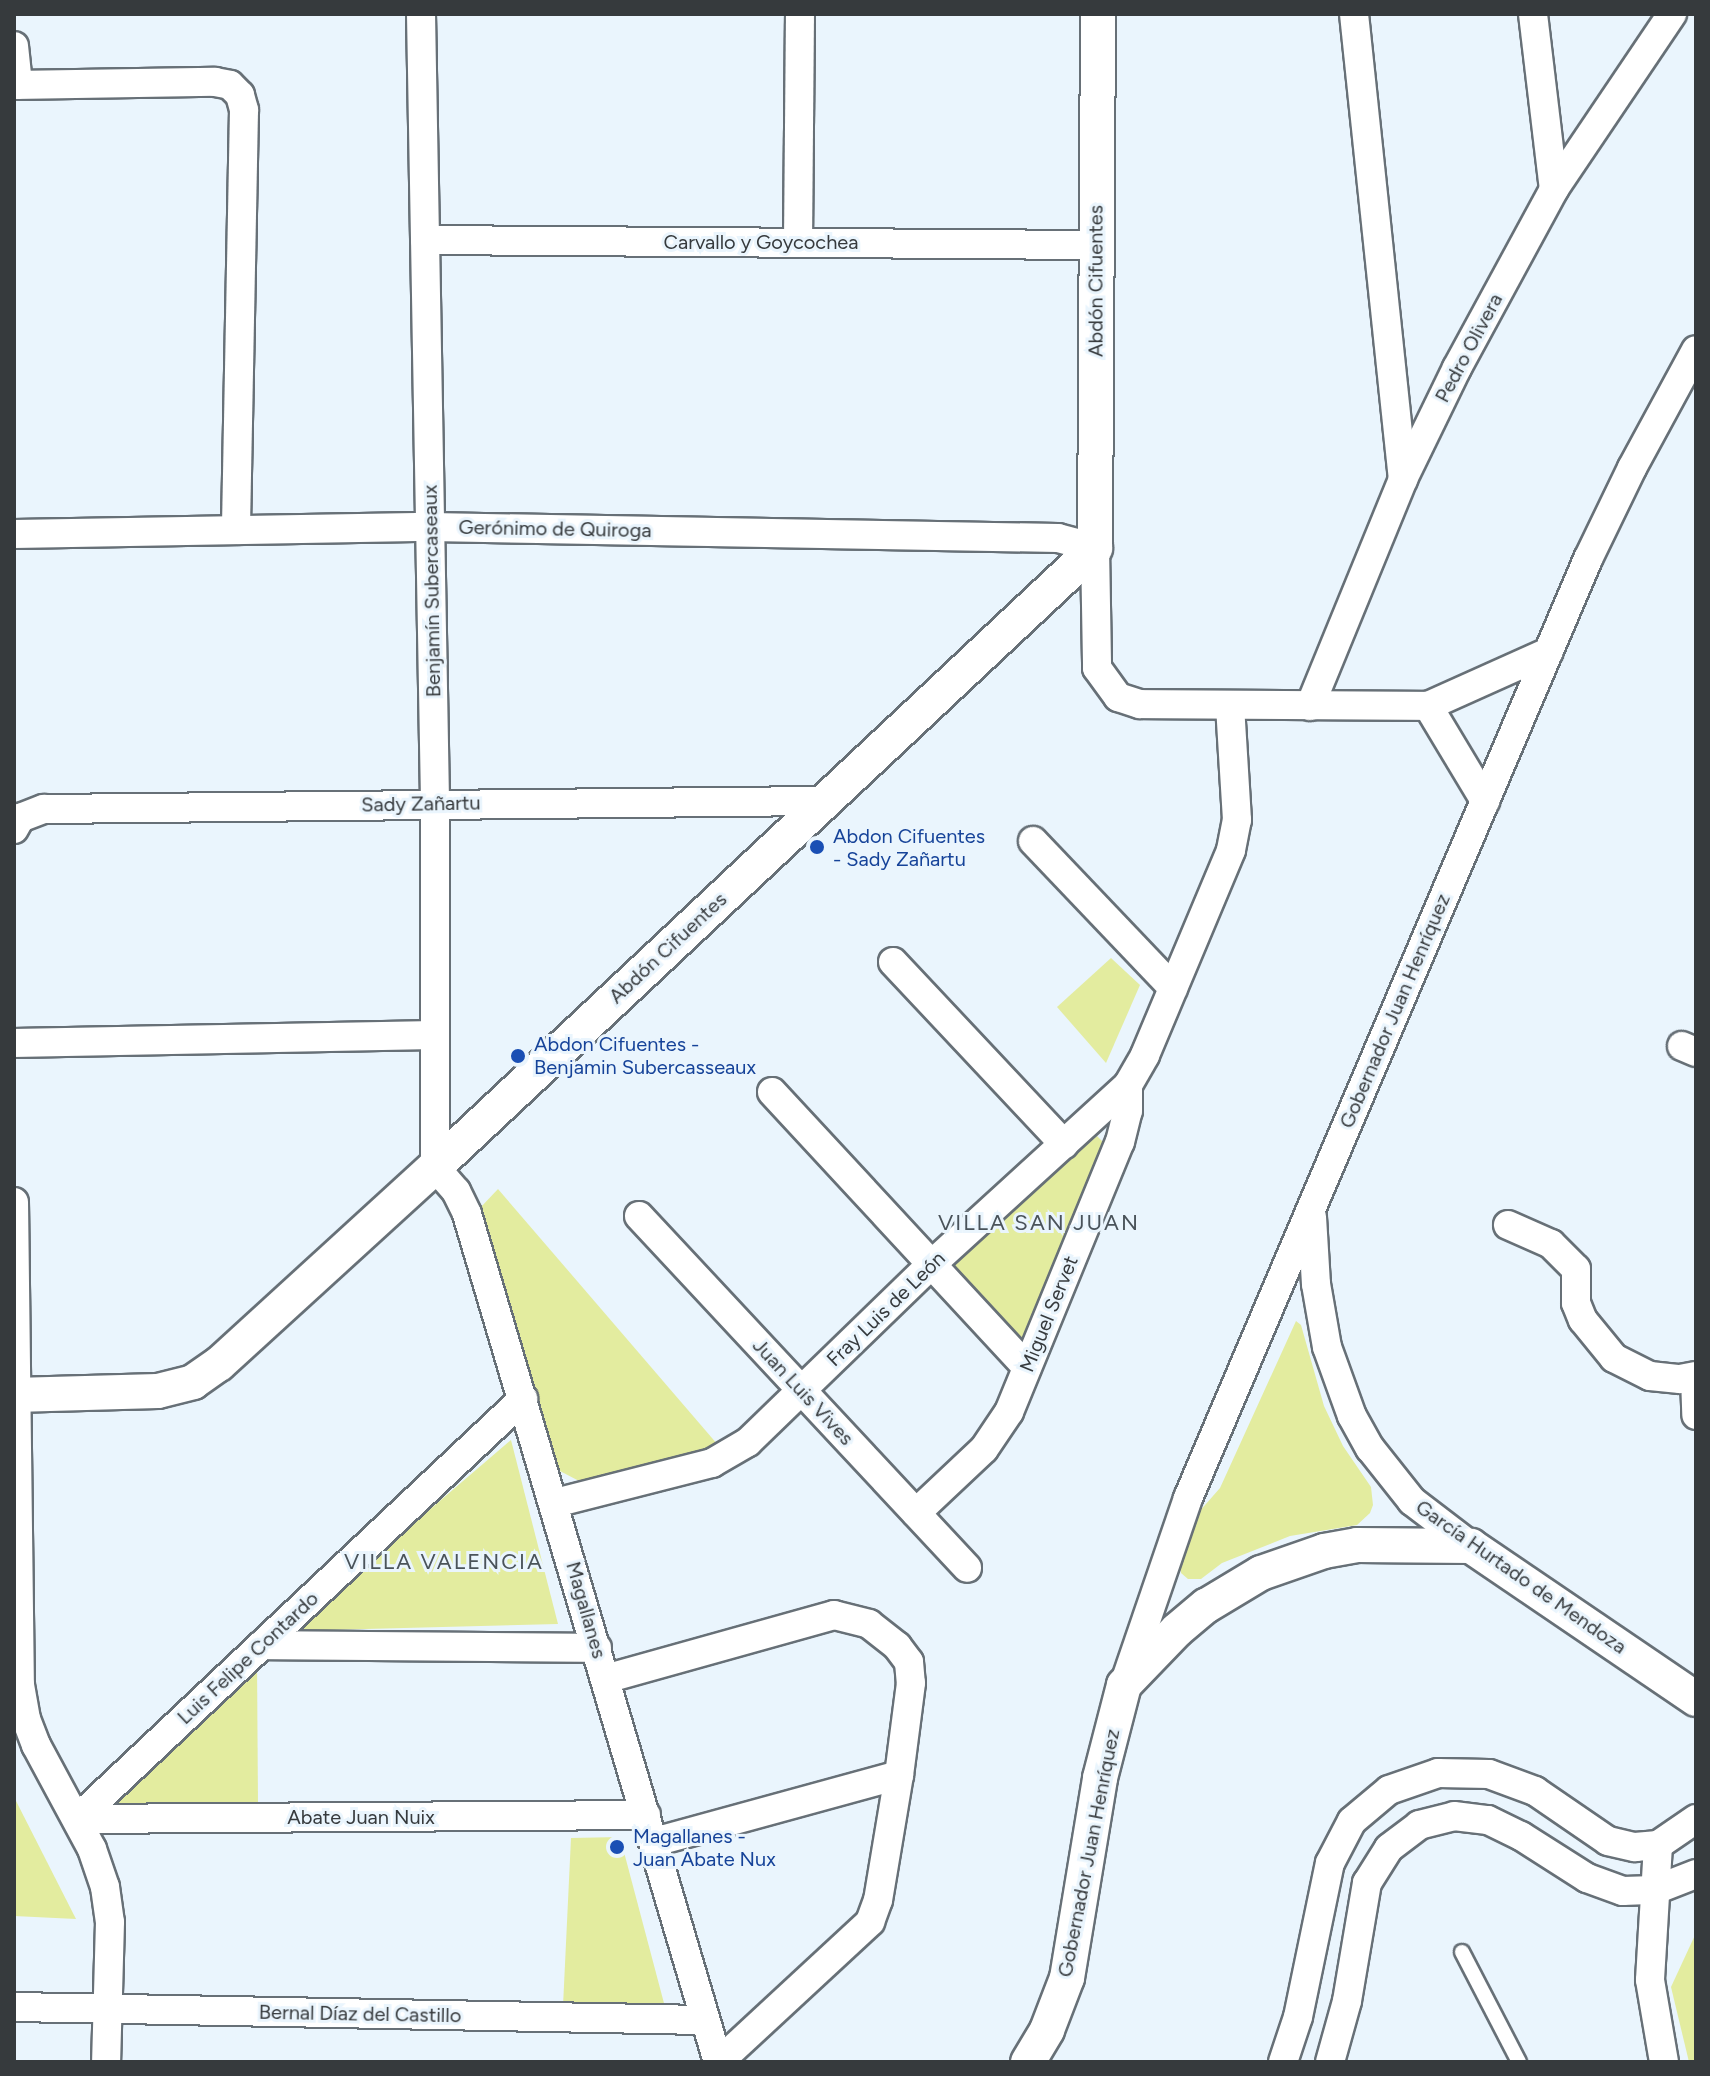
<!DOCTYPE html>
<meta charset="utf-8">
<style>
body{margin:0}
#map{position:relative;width:1710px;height:2076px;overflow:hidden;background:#eaf5fd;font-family:Figtree,sans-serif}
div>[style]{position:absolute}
.green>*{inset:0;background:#e3ec9f}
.roads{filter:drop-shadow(2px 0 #677077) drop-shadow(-2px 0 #677077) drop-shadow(0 2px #677077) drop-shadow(0 -2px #677077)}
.service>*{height:14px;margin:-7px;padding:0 7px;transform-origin:7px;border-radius:7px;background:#fff}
.minor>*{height:28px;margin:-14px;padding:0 14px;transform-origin:14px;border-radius:14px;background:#fff}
.tertiary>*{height:34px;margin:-17px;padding:0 17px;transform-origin:17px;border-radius:17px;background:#fff}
.dots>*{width:22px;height:22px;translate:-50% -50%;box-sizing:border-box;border:4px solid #eaf5fd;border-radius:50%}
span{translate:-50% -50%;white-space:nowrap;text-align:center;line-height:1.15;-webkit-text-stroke:6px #eaf5fd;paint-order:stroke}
.street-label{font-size:20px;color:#363a3d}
.transit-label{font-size:20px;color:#164399}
.left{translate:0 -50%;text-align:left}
.neighbourhood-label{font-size:22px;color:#4a535a;letter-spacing:2px}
.frame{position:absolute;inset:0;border:16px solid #363a3d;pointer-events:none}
</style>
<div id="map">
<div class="green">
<i style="clip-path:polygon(1111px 958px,1140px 985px,1106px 1063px,1057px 1007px)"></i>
<i style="clip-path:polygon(1097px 1136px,1103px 1142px,1024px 1342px,955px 1269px,955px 1260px)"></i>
<i style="clip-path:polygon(498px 1189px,718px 1445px,581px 1482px,558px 1470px,480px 1208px)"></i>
<i style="clip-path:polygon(1296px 1321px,1301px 1325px,1324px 1406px,1343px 1446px,1371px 1487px,1373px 1505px,1370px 1513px,1357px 1525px,1290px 1536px,1222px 1563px,1201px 1579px,1188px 1579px,1181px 1573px,1180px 1564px,1198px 1513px,1220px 1488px)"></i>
<i style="clip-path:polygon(511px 1440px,558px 1624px,288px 1631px)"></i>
<i style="clip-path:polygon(257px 1660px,258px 1805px,105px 1808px)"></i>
<i style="clip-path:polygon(14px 1797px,76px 1919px,14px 1916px)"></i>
<i style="clip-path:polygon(620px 1837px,665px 2007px,563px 2006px,571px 1838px)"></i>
<i style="clip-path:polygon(1696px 1933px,1696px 2062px,1689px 2062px,1671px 1987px)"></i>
</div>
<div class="roads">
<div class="service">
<i style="left:1462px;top:1952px;width:124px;rotate:62.6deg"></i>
</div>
<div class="minor">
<i style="left:421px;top:14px;width:789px;rotate:88.98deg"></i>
<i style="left:435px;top:803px;width:364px;rotate:90deg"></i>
<i style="left:435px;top:1167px;width:32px;rotate:49deg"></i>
<i style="left:456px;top:1191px;width:25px;rotate:64deg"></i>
<i style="left:467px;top:1214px;width:884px;rotate:73.51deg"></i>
<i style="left:1354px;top:14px;width:468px;rotate:84deg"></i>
<i style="left:1533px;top:14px;width:176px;rotate:83.2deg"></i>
<i style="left:14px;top:46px;width:39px;rotate:84deg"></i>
<i style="left:14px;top:85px;width:201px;rotate:-0.9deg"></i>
<i style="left:215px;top:82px;width:15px;rotate:11deg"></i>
<i style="left:230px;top:85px;width:14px;rotate:45deg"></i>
<i style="left:240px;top:95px;width:16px;rotate:75deg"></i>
<i style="left:244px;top:110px;width:420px;rotate:91.1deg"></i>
<i style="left:425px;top:240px;width:671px;rotate:0.43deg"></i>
<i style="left:798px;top:242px;width:228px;rotate:-89.5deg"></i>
<i style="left:14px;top:534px;width:417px;rotate:-1deg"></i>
<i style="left:431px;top:527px;width:627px;rotate:1.01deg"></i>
<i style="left:1058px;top:538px;width:38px;rotate:15deg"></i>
<i style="left:1095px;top:548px;width:120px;rotate:89deg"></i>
<i style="left:1097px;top:668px;width:36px;rotate:54deg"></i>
<i style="left:1118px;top:697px;width:23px;rotate:18deg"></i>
<i style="left:1140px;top:704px;width:288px;rotate:0.4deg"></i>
<i style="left:1428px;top:706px;width:132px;rotate:-24.2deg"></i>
<i style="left:1310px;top:706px;width:245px;rotate:-67.7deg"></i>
<i style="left:1403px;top:479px;width:123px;rotate:-64.1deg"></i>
<i style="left:1457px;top:368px;width:204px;rotate:-61.5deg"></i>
<i style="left:1554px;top:189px;width:211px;rotate:-56deg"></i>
<i style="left:1428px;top:706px;width:111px;rotate:59deg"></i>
<i style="left:14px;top:829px;width:13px;rotate:-61deg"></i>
<i style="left:20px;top:818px;width:26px;rotate:-21deg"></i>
<i style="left:44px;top:809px;width:780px;rotate:-0.59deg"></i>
<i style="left:1033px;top:841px;width:203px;rotate:46.4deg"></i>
<i style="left:893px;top:962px;width:250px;rotate:46.8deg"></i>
<i style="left:14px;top:1043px;width:420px;rotate:-1.1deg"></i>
<i style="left:1682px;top:1046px;width:15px;rotate:23deg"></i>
<i style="left:772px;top:1092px;width:375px;rotate:47.2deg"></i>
<i style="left:14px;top:1202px;width:483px;rotate:89.3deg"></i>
<i style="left:20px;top:1685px;width:35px;rotate:80deg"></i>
<i style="left:26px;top:1719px;width:28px;rotate:69deg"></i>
<i style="left:36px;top:1745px;width:118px;rotate:61.7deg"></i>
<i style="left:92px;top:1849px;width:40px;rotate:71.1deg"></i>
<i style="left:105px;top:1887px;width:35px;rotate:82deg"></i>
<i style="left:110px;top:1922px;width:140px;rotate:91.6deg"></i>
<i style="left:639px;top:1216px;width:481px;rotate:47deg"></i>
<i style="left:1312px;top:1217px;width:67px;rotate:86.6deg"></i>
<i style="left:1316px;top:1284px;width:64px;rotate:80.1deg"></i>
<i style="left:1327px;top:1347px;width:73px;rotate:70.1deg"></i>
<i style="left:1352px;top:1416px;width:37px;rotate:61deg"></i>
<i style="left:1370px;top:1448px;width:68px;rotate:51.6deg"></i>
<i style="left:1412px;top:1501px;width:74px;rotate:37.3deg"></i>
<i style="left:1508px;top:1225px;width:47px;rotate:23.8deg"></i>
<i style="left:1551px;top:1244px;width:35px;rotate:45deg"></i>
<i style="left:1576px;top:1269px;width:34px;rotate:90deg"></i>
<i style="left:1576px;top:1303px;width:18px;rotate:68deg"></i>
<i style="left:1583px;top:1320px;width:49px;rotate:50.8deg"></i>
<i style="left:1614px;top:1358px;width:40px;rotate:26.6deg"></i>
<i style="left:1650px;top:1376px;width:30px;rotate:6deg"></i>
<i style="left:1680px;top:1379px;width:16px;rotate:-11deg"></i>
<i style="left:1695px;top:1377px;width:38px;rotate:88deg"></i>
<i style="left:555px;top:1503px;width:162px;rotate:-14.3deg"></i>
<i style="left:712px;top:1463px;width:42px;rotate:-30.3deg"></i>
<i style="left:748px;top:1442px;width:256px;rotate:-44.1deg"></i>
<i style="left:932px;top:1264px;width:265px;rotate:-42.4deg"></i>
<i style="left:1128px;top:1085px;width:34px;rotate:-60deg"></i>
<i style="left:1145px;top:1055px;width:222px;rotate:-67.2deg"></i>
<i style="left:1231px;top:850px;width:31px;rotate:-79deg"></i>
<i style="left:1237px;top:820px;width:115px;rotate:-93.5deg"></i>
<i style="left:916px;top:1513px;width:93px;rotate:-43.3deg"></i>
<i style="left:984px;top:1449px;width:45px;rotate:-56deg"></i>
<i style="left:1009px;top:1412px;width:292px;rotate:-67.7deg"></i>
<i style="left:1120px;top:1142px;width:32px;rotate:-76deg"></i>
<i style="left:1128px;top:1111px;width:26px;rotate:-90deg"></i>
<i style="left:262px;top:1645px;width:335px;rotate:0.5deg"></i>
<i style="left:605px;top:1679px;width:238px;rotate:-15.6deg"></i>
<i style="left:834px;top:1615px;width:36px;rotate:14deg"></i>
<i style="left:869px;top:1624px;width:36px;rotate:38deg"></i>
<i style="left:897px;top:1646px;width:20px;rotate:53deg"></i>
<i style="left:909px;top:1662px;width:21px;rotate:85deg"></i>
<i style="left:911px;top:1683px;width:93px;rotate:97.4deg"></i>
<i style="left:899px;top:1775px;width:127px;rotate:99.5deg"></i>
<i style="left:878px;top:1900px;width:23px;rotate:110deg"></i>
<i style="left:870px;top:1922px;width:206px;rotate:137.2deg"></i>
<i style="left:1124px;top:1685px;width:198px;rotate:-71.1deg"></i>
<i style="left:1188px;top:1498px;width:1021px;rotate:-66.93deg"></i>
<i style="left:1588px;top:559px;width:101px;rotate:-64.2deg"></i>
<i style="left:1632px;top:468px;width:134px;rotate:-61.5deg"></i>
<i style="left:77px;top:1819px;width:613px;rotate:-43.28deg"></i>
<i style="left:77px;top:1819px;width:569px;rotate:-0.4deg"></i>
<i style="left:654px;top:1842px;width:254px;rotate:-15.3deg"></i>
<i style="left:1658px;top:1845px;width:135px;rotate:93.4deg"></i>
<i style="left:1650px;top:1980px;width:83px;rotate:80.3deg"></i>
<i style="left:14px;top:2007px;width:691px;rotate:1.08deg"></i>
<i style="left:1283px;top:2062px;width:47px;rotate:-71.6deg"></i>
<i style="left:1298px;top:2017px;width:157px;rotate:-78.3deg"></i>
<i style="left:1330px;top:1863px;width:47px;rotate:-62.4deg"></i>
<i style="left:1352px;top:1821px;width:48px;rotate:-40deg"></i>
<i style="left:1389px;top:1790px;width:52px;rotate:-19.1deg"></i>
<i style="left:1438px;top:1773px;width:51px;rotate:1.1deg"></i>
<i style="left:1489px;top:1774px;width:49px;rotate:20.3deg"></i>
<i style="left:1535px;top:1791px;width:88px;rotate:34.4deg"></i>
<i style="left:1608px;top:1841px;width:28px;rotate:13deg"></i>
<i style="left:1635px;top:1847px;width:23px;rotate:-5deg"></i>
<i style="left:1658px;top:1845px;width:46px;rotate:-34.4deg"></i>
<i style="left:1330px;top:2062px;width:63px;rotate:-74.4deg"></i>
<i style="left:1347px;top:2001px;width:120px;rotate:-80.4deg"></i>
<i style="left:1367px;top:1883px;width:41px;rotate:-57.8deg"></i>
<i style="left:1389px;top:1848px;width:38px;rotate:-37deg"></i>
<i style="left:1419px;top:1825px;width:36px;rotate:-14deg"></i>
<i style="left:1454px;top:1816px;width:34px;rotate:7deg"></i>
<i style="left:1488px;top:1820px;width:37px;rotate:26deg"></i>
<i style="left:1521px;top:1836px;width:78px;rotate:32.5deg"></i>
<i style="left:1587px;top:1878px;width:38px;rotate:20deg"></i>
<i style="left:1623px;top:1891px;width:32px;rotate:-2deg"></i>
<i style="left:1655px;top:1890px;width:44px;rotate:-21.3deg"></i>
</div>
<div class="tertiary">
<i style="left:14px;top:1395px;width:144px;rotate:-1.6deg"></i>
<i style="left:158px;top:1391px;width:36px;rotate:-14deg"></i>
<i style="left:193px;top:1382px;width:32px;rotate:-35deg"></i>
<i style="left:219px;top:1364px;width:292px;rotate:-42.4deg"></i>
<i style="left:435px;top:1167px;width:905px;rotate:-43.16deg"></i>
<i style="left:1095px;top:548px;width:534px;rotate:-89.68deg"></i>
<i style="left:1028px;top:2062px;width:37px;rotate:-59deg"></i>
<i style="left:1047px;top:2030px;width:56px;rotate:-69deg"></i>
<i style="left:1067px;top:1978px;width:203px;rotate:-80.6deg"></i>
<i style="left:1100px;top:1778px;width:96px;rotate:-75.5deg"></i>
<i style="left:1124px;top:1685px;width:76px;rotate:-46.1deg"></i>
<i style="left:1177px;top:1630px;width:38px;rotate:-40deg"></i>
<i style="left:1206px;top:1606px;width:64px;rotate:-31deg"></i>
<i style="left:1261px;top:1573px;width:67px;rotate:-19.2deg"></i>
<i style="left:1324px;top:1551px;width:34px;rotate:-10deg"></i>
<i style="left:1357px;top:1545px;width:114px;rotate:0.5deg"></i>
<i style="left:1471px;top:1546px;width:272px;rotate:34.2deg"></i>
</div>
</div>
<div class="dots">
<i style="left:817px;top:847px;background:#1a4fb4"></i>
<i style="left:518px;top:1056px;background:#1a4fb4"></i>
<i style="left:617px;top:1847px;background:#1a4fb4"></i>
</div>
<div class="street-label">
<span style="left:761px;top:242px">Carvallo y Goycochea</span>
<span style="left:1096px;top:281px;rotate:-90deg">Abdón Cifuentes</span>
<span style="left:1469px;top:348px;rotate:-62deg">Pedro Olivera</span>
<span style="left:555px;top:529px;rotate:1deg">Gerónimo de Quiroga</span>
<span style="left:432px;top:591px;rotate:-91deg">Benjamín Subercaseaux</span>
<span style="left:421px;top:804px;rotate:-1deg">Sady Zañartu</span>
<span style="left:668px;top:948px;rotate:-43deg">Abdón Cifuentes</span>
<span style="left:1395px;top:1011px;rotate:-67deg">Gobernador Juan Henríquez</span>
<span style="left:886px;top:1309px;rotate:-44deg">Fray Luis de León</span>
<span style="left:1049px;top:1314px;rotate:-68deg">Miguel Servet</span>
<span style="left:803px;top:1392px;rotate:47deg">Juan Luis Vives</span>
<span style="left:1521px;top:1577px;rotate:35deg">García Hurtado de Mendoza</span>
<span style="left:586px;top:1610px;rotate:74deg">Magallanes</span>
<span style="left:248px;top:1658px;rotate:-43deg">Luis Felipe Contardo</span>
<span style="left:361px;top:1817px">Abate Juan Nuix</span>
<span style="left:1089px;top:1853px;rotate:-79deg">Gobernador Juan Henríquez</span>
<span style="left:360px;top:2014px;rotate:1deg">Bernal Díaz del Castillo</span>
</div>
<div class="transit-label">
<span class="left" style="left:833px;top:848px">Abdon Cifuentes<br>- Sady Zañartu</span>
<span class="left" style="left:534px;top:1056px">Abdon Cifuentes -<br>Benjamin Subercasseaux</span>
<span class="left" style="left:633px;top:1848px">Magallanes -<br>Juan Abate Nux</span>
</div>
<div class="neighbourhood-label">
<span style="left:1039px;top:1223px">VILLA SAN JUAN</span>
<span style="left:444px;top:1562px">VILLA VALENCIA</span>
</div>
<div class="frame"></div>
</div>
